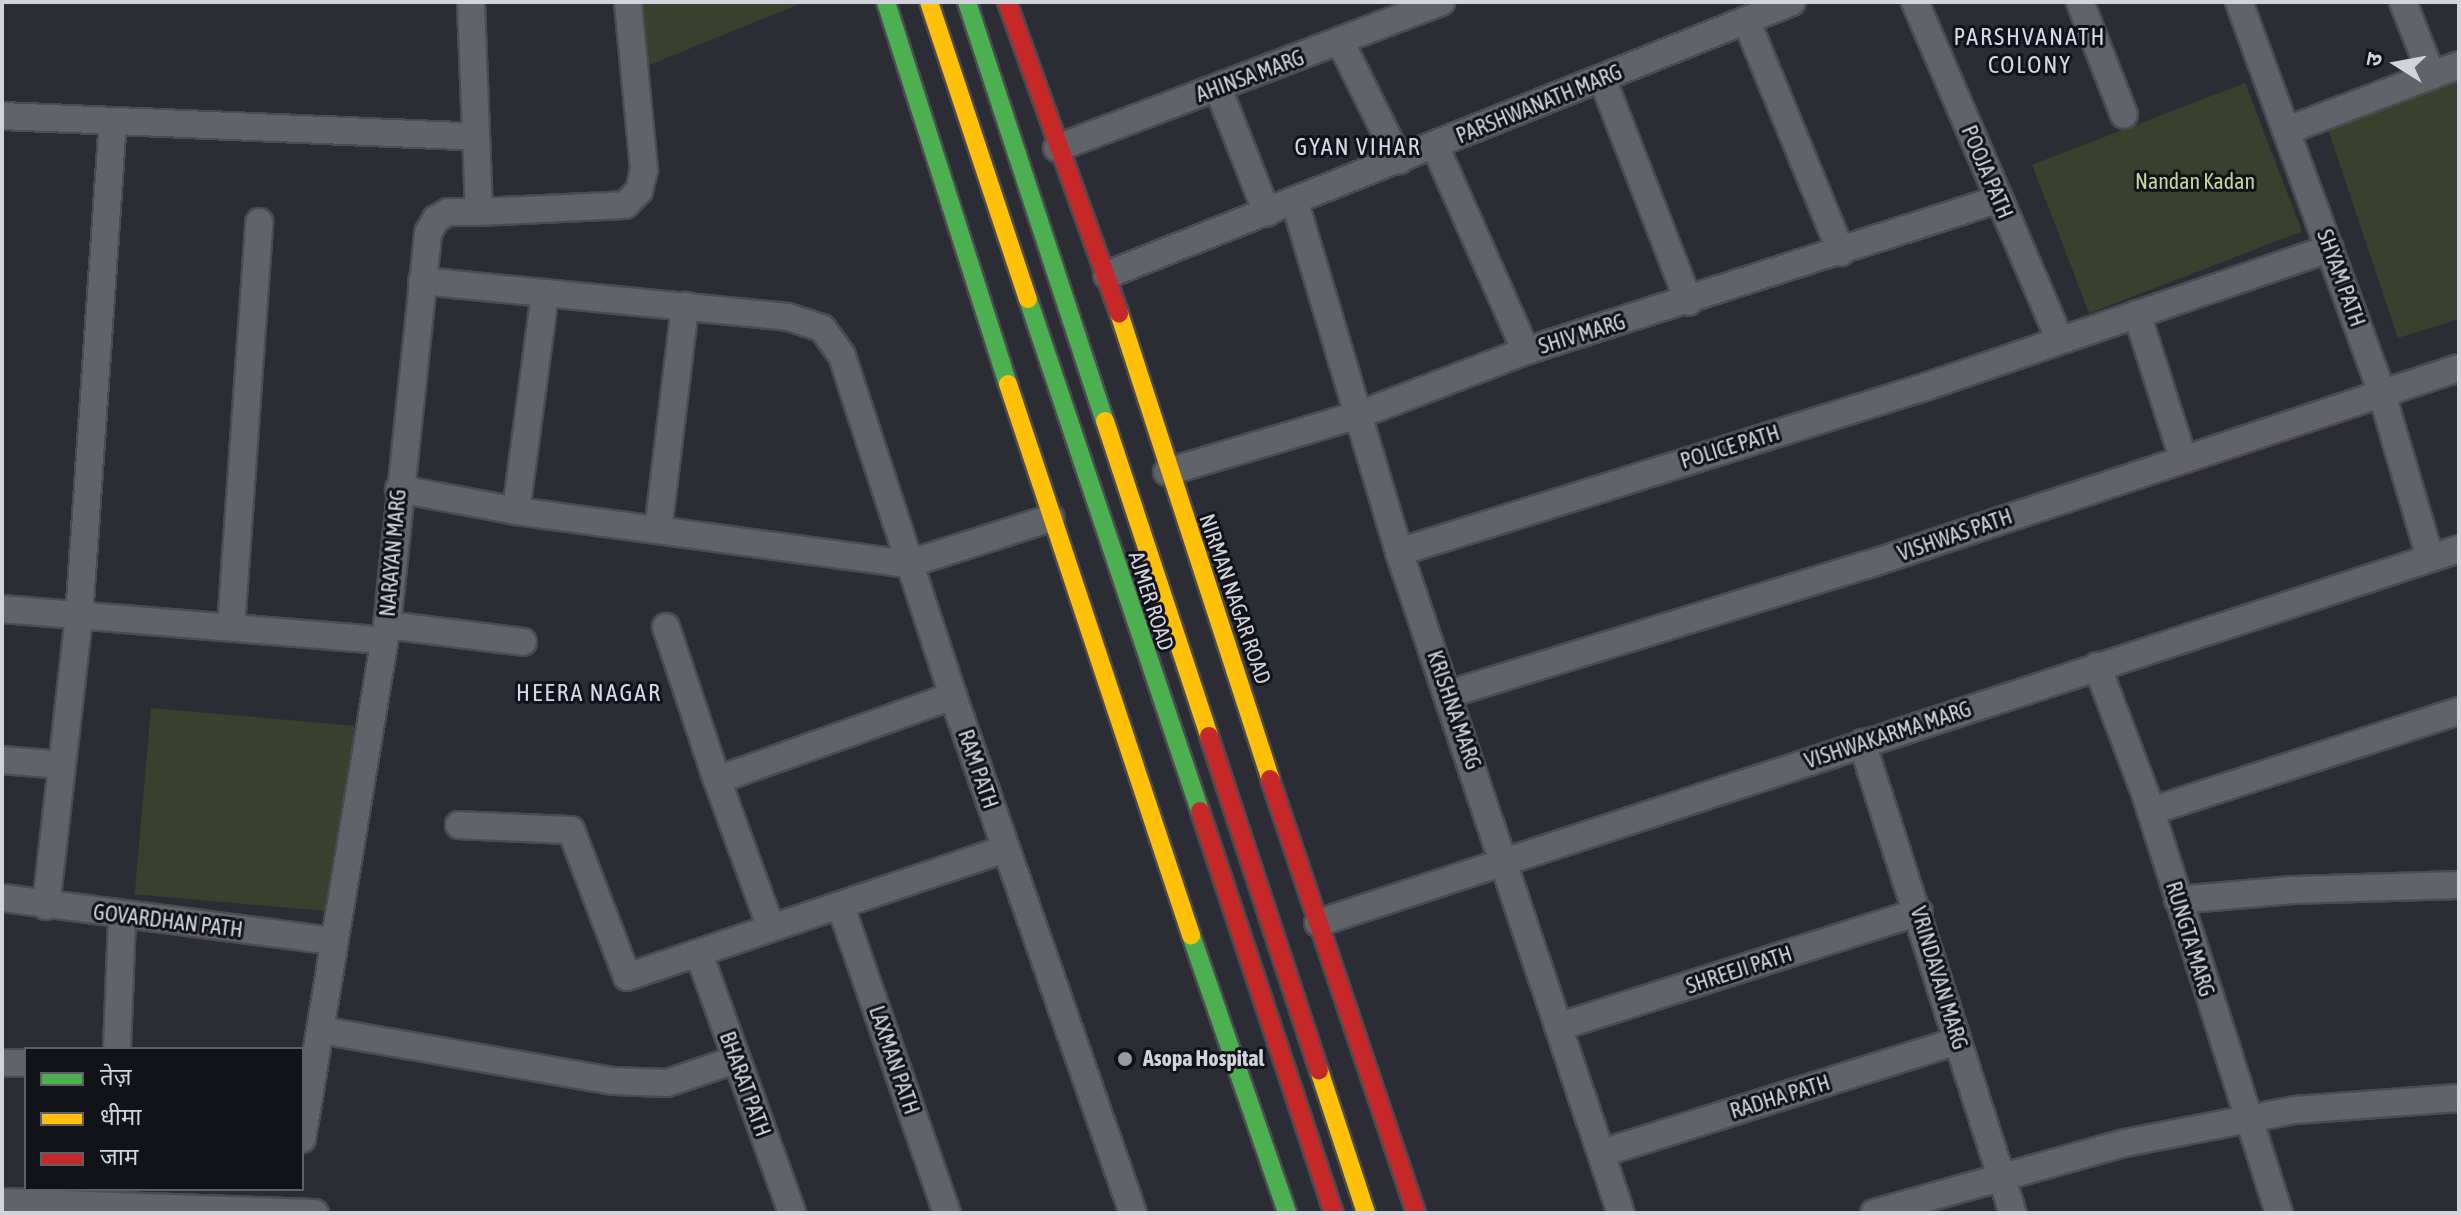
<!DOCTYPE html>
<meta charset="utf-8">
<style>
body{margin:0}
#map{position:relative;width:2461px;height:1215px;overflow:hidden;background:#2c2d34;font-family:"Asap Condensed","Noto Sans Devanagari",sans-serif}
div>[style]{position:absolute}
.green>*{inset:0;background:#39402d;transform-origin:0 0}
.roads{filter:drop-shadow(2px 0 #4b4b52) drop-shadow(-2px 0 #4b4b52) drop-shadow(0 2px #4b4b52) drop-shadow(0 -2px #4b4b52)}
.street>*{height:26px;margin:-13px;padding:0 13px;transform-origin:13px;border-radius:13px;background:#626368}
.fast>*{height:18px;margin:-9px;padding:0 9px;transform-origin:9px;border-radius:9px;background:#4caf50}
.slow>*{height:18px;margin:-9px;padding:0 9px;transform-origin:9px;border-radius:9px;background:#ffc107}
.jam>*{height:18px;margin:-9px;padding:0 9px;transform-origin:9px;border-radius:9px;background:#c62828}
.dots>*{width:22px;height:22px;translate:-50% -50%;box-sizing:border-box;border:4px solid #121319;border-radius:50%}
span{translate:-50% -50%;white-space:nowrap;text-align:center;line-height:1.15;-webkit-text-stroke:6px #121319;paint-order:stroke}
.street-label{font-size:22px;color:#d2d3dc}
.park-label{font-size:22px;color:#c2d69f}
.poi-label{font-size:22px;color:#d2d3dc;font-weight:700}
.left{translate:0 -50%;text-align:left}
.neighbourhood-label{font-size:24px;color:#d6d9eb;letter-spacing:2px}
.frame{position:absolute;inset:0;border:4px solid #d2d3dc;pointer-events:none}
.legend{position:absolute;left:24px;top:1047px;width:280px;height:144px;box-sizing:border-box;background:#121319;border:2px solid #5f6067;margin:0;padding:10px 14px;list-style:none;font-size:24px;color:#d2d3dc}
.legend li{display:flex;align-items:center;gap:16px;height:40px}
.legend b{width:40px;border:2px solid #5f6067}
.north{position:absolute;left:2357px;top:24px;width:80px;height:80px;-webkit-text-stroke:6px #121319;paint-order:stroke;rotate:281deg;font-size:22px;font-weight:700;line-height:32px;text-align:center;color:#d2d3dc}
.north::after{content:'';display:block;margin:auto;width:28px;height:36px;background:#d2d3dc;clip-path:polygon(50% 0,100% 100%,50% 72%,0 100%)}
</style>
<div id="map">
<div class="green">
<i style="clip-path:polygon(630px 2px,804px 2px,635px 71px)"></i>
<i style="clip-path:polygon(2459px 73px,2459px 319px,2398px 338px,2326px 124px)"></i>
<i style="left:2245px;top:83px;width:159px;height:228px;rotate:69deg"></i>
<i style="left:151px;top:708px;width:204px;height:187px;rotate:5deg"></i>
</div>
<div class="roads">
<div class="street">
<i style="left:1915px;top:2px;width:368px;rotate:66.8deg"></i>
<i style="left:2080px;top:2px;width:121px;rotate:68.7deg"></i>
<i style="left:2239px;top:2px;width:414px;rotate:69.9deg"></i>
<i style="left:2381px;top:391px;width:174px;rotate:73.6deg"></i>
<i style="left:2403px;top:2px;width:79px;rotate:68.6deg"></i>
<i style="left:1746px;top:20px;width:251px;rotate:67.7deg"></i>
<i style="left:1341px;top:43px;width:131px;rotate:63.6deg"></i>
<i style="left:1602px;top:78px;width:240px;rotate:68.8deg"></i>
<i style="left:1218px;top:88px;width:134px;rotate:68.6deg"></i>
<i style="left:2px;top:116px;width:473px;rotate:2.5deg"></i>
<i style="left:2288px;top:130px;width:183px;rotate:-20.8deg"></i>
<i style="left:1435px;top:146px;width:224px;rotate:66.1deg"></i>
<i style="left:1057px;top:148px;width:411px;rotate:-20.8deg"></i>
<i style="left:1295px;top:203px;width:364px;rotate:73.4deg"></i>
<i style="left:1399px;top:552px;width:697px;rotate:71.44deg"></i>
<i style="left:479px;top:212px;width:146px;rotate:-2.7deg"></i>
<i style="left:625px;top:205px;width:20px;rotate:-45deg"></i>
<i style="left:639px;top:191px;width:23px;rotate:-77deg"></i>
<i style="left:644px;top:169px;width:168px;rotate:-95.5deg"></i>
<i style="left:1107px;top:275px;width:737px;rotate:-21.73deg"></i>
<i style="left:422px;top:281px;width:368px;rotate:5.6deg"></i>
<i style="left:788px;top:317px;width:36px;rotate:18deg"></i>
<i style="left:822px;top:328px;width:34px;rotate:54deg"></i>
<i style="left:842px;top:356px;width:358px;rotate:71.9deg"></i>
<i style="left:953px;top:696px;width:547px;rotate:70.8deg"></i>
<i style="left:2137px;top:314px;width:151px;rotate:72.3deg"></i>
<i style="left:1167px;top:472px;width:202px;rotate:-16.6deg"></i>
<i style="left:1361px;top:414px;width:177px;rotate:-20.9deg"></i>
<i style="left:1526px;top:351px;width:497px;rotate:-17.8deg"></i>
<i style="left:399px;top:489px;width:119px;rotate:10.6deg"></i>
<i style="left:516px;top:511px;width:396px;rotate:7.7deg"></i>
<i style="left:908px;top:564px;width:150px;rotate:-17.8deg"></i>
<i style="left:516px;top:511px;width:220px;rotate:-82.4deg"></i>
<i style="left:658px;top:530px;width:226px;rotate:-83.1deg"></i>
<i style="left:1399px;top:552px;width:551px;rotate:-17.42deg"></i>
<i style="left:1925px;top:387px;width:428px;rotate:-18.9deg"></i>
<i style="left:2px;top:609px;width:380px;rotate:4.7deg"></i>
<i style="left:387px;top:625px;width:137px;rotate:7.1deg"></i>
<i style="left:231px;top:627px;width:406px;rotate:-86deg"></i>
<i style="left:666px;top:627px;width:161px;rotate:71.6deg"></i>
<i style="left:2097px;top:666px;width:139px;rotate:69.3deg"></i>
<i style="left:2146px;top:796px;width:438px;rotate:72.3deg"></i>
<i style="left:1449px;top:694px;width:437px;rotate:-17.2deg"></i>
<i style="left:1867px;top:565px;width:624px;rotate:-18.41deg"></i>
<i style="left:1862px;top:743px;width:494px;rotate:72.2deg"></i>
<i style="left:2px;top:760px;width:59px;rotate:4.8deg"></i>
<i style="left:2151px;top:811px;width:324px;rotate:-18deg"></i>
<i style="left:459px;top:825px;width:112px;rotate:2.6deg"></i>
<i style="left:571px;top:830px;width:157px;rotate:69.1deg"></i>
<i style="left:627px;top:977px;width:400px;rotate:-18.7deg"></i>
<i style="left:2px;top:898px;width:335px;rotate:7.4deg"></i>
<i style="left:2178px;top:900px;width:115px;rotate:-5deg"></i>
<i style="left:2293px;top:890px;width:166px;rotate:-1.7deg"></i>
<i style="left:46px;top:906px;width:290px;rotate:-83.5deg"></i>
<i style="left:79px;top:618px;width:495px;rotate:-86.1deg"></i>
<i style="left:841px;top:907px;width:324px;rotate:70.9deg"></i>
<i style="left:1318px;top:923px;width:1201px;rotate:-18.15deg"></i>
<i style="left:771px;top:928px;width:158px;rotate:-110deg"></i>
<i style="left:717px;top:780px;width:251px;rotate:-19.6deg"></i>
<i style="left:699px;top:954px;width:275px;rotate:70.2deg"></i>
<i style="left:1558px;top:1027px;width:379px;rotate:-17.7deg"></i>
<i style="left:320px;top:1030px;width:297px;rotate:9.9deg"></i>
<i style="left:613px;top:1081px;width:54px;rotate:2.1deg"></i>
<i style="left:667px;top:1083px;width:72px;rotate:-18.7deg"></i>
<i style="left:117px;top:1049px;width:133px;rotate:-87.8deg"></i>
<i style="left:2px;top:1063px;width:24px"></i>
<i style="left:302px;top:1139px;width:521px;rotate:-80.61deg"></i>
<i style="left:387px;top:625px;width:394px;rotate:-84deg"></i>
<i style="left:428px;top:233px;width:16px;rotate:-60deg"></i>
<i style="left:436px;top:219px;width:14px;rotate:-30deg"></i>
<i style="left:448px;top:212px;width:31px"></i>
<i style="left:479px;top:212px;width:210px;rotate:-92.2deg"></i>
<i style="left:1602px;top:1153px;width:373px;rotate:-17.5deg"></i>
<i style="left:2px;top:1202px;width:313px;rotate:2deg"></i>
<i style="left:1874px;top:1213px;width:261px;rotate:-15.6deg"></i>
<i style="left:2125px;top:1143px;width:173px;rotate:-11deg"></i>
<i style="left:2295px;top:1110px;width:164px;rotate:-4.2deg"></i>
</div>
<div class="fast">
<i style="left:886px;top:2px;width:401px;rotate:72.3deg"></i>
<i style="left:967px;top:2px;width:441px;rotate:71.8deg"></i>
<i style="left:1028px;top:299px;width:540px;rotate:71.43deg"></i>
<i style="left:1191px;top:935px;width:294px;rotate:70.9deg"></i>
</div>
<div class="slow">
<i style="left:929px;top:2px;width:313px;rotate:71.6deg"></i>
<i style="left:1119px;top:313px;width:490px;rotate:72deg"></i>
<i style="left:1008px;top:384px;width:581px;rotate:71.63deg"></i>
<i style="left:1105px;top:421px;width:332px;rotate:71.7deg"></i>
<i style="left:1319px;top:1070px;width:151px;rotate:71.8deg"></i>
</div>
<div class="jam">
<i style="left:1007px;top:2px;width:331px;rotate:70.2deg"></i>
<i style="left:1209px;top:736px;width:352px;rotate:71.8deg"></i>
<i style="left:1270px;top:779px;width:458px;rotate:71.4deg"></i>
<i style="left:1200px;top:811px;width:424px;rotate:71.6deg"></i>
</div>
</div>
<div class="dots">
<i style="left:1125px;top:1059px;background:#9899a1"></i>
</div>
<div class="street-label">
<span style="left:1250px;top:76px;rotate:-20deg">AHINSA MARG</span>
<span style="left:1539px;top:104px;rotate:-22deg">PARSHWANATH MARG</span>
<span style="left:1987px;top:172px;rotate:67deg">POOJA PATH</span>
<span style="left:2341px;top:278px;rotate:70deg">SHYAM PATH</span>
<span style="left:1582px;top:334px;rotate:-17deg">SHIV MARG</span>
<span style="left:1730px;top:447px;rotate:-17deg">POLICE PATH</span>
<span style="left:1955px;top:535px;rotate:-19deg">VISHWAS PATH</span>
<span style="left:393px;top:553px;rotate:-85deg">NARAYAN MARG</span>
<span style="left:1235px;top:599px;rotate:71deg">NIRMAN NAGAR ROAD</span>
<span style="left:1151px;top:601px;rotate:72deg">AJMER ROAD</span>
<span style="left:1454px;top:710px;rotate:71deg">KRISHNA MARG</span>
<span style="left:1888px;top:735px;rotate:-18deg">VISHWAKARMA MARG</span>
<span style="left:978px;top:769px;rotate:71deg">RAM PATH</span>
<span style="left:168px;top:921px;rotate:7deg">GOVARDHAN PATH</span>
<span style="left:2190px;top:939px;rotate:73deg">RUNGTA MARG</span>
<span style="left:1739px;top:970px;rotate:-18deg">SHREEJI PATH</span>
<span style="left:1939px;top:978px;rotate:73deg">VRINDAVAN MARG</span>
<span style="left:894px;top:1060px;rotate:71deg">LAXMAN PATH</span>
<span style="left:745px;top:1084px;rotate:70deg">BHARAT PATH</span>
<span style="left:1780px;top:1097px;rotate:-17deg">RADHA PATH</span>
</div>
<div class="park-label">
<span style="left:2195px;top:182px">Nandan Kadan</span>
</div>
<div class="poi-label">
<span class="left" style="left:1143px;top:1059px">Asopa Hospital</span>
</div>
<div class="neighbourhood-label">
<span style="left:2030px;top:51px">PARSHVANATH<br>COLONY</span>
<span style="left:1358px;top:147px">GYAN VIHAR</span>
<span style="left:589px;top:693px">HEERA NAGAR</span>
</div>
<div class="frame"></div>
<ul class="legend">
<li><b style="height:10px;background:#4caf50"></b>तेज़</li>
<li><b style="height:10px;background:#ffc107"></b>धीमा</li>
<li><b style="height:10px;background:#c62828"></b>जाम</li>
</ul>
<div class="north">उ</div>
</div>
